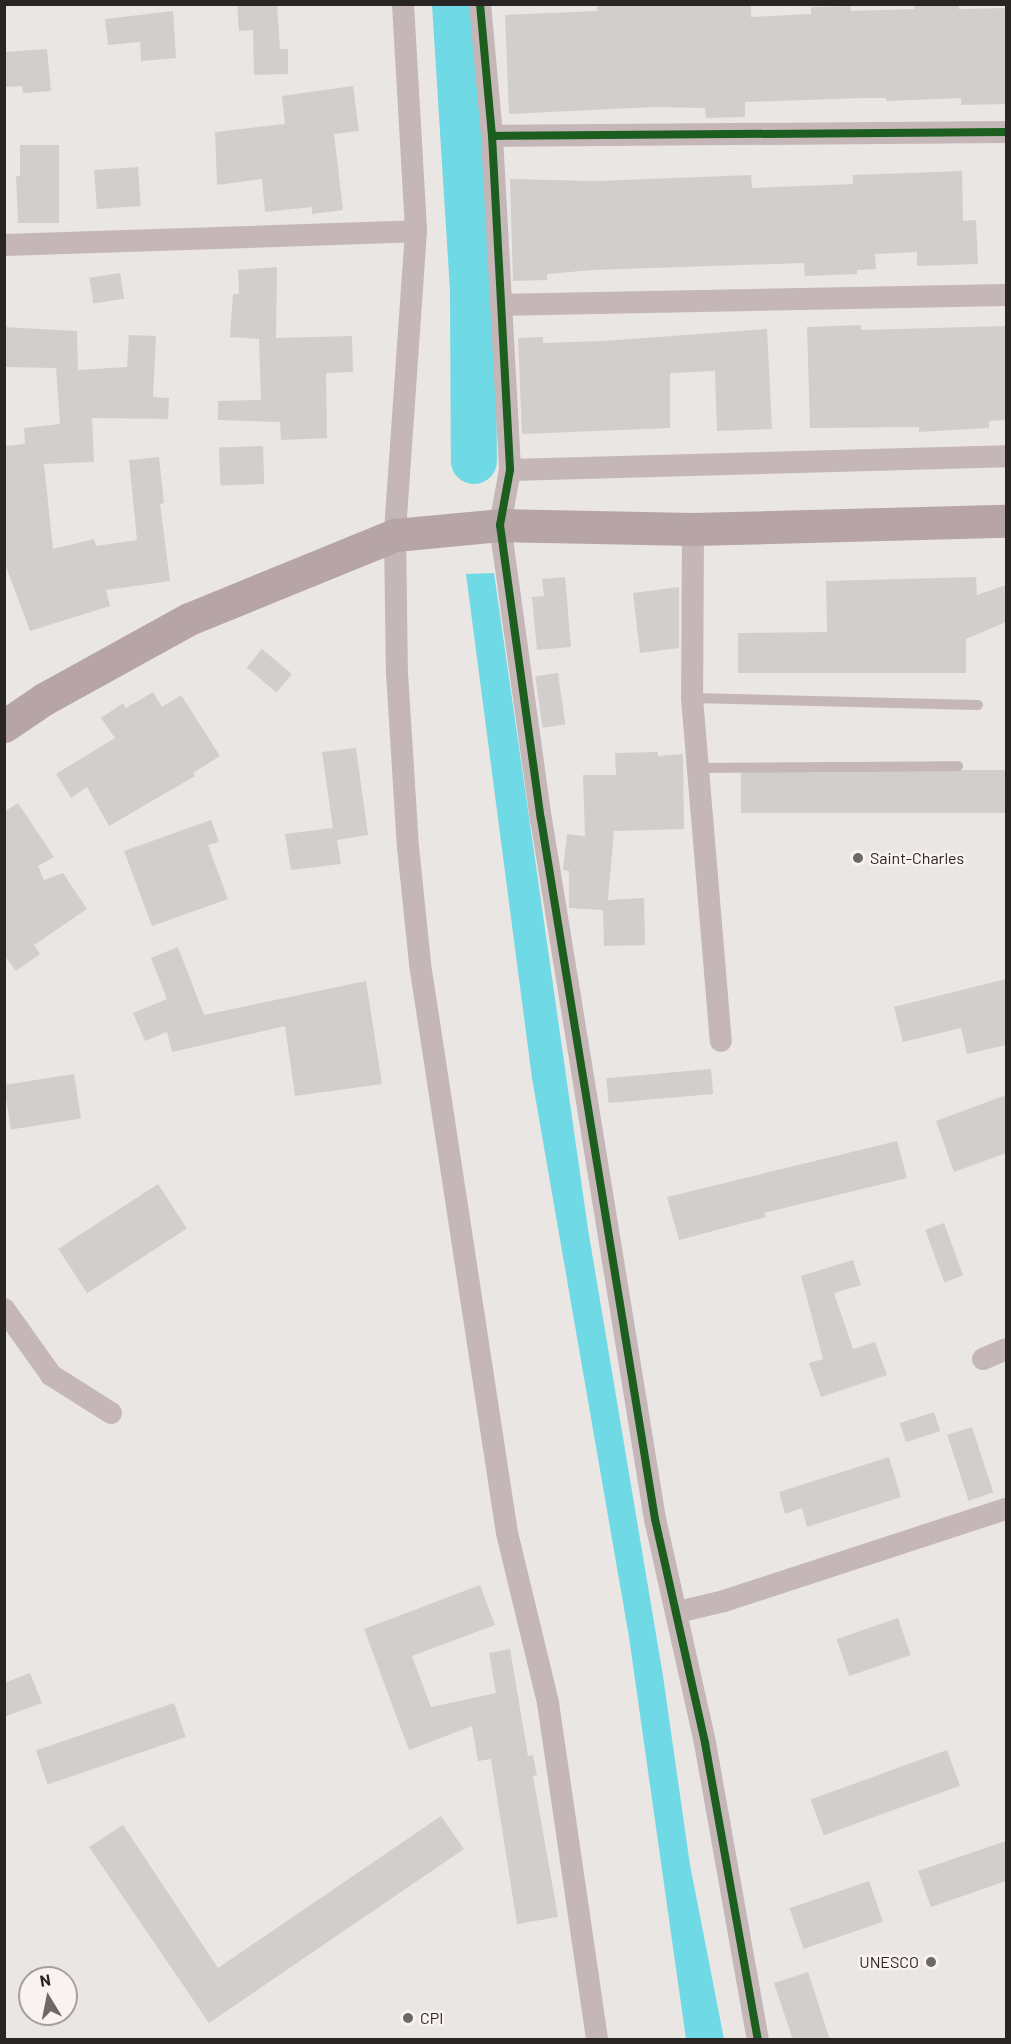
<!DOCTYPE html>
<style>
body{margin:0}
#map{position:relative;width:1011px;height:2044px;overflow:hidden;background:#eae6e4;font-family:Barlow,sans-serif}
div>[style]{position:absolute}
.water>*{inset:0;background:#6fd9e5}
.river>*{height:46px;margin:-23px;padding:0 23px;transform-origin:23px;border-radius:23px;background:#6fd9e5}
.building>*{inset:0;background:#d2cecd;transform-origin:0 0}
.lane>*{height:10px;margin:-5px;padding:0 5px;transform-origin:5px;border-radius:5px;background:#c5b6b7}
.street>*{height:22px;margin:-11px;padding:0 11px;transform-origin:11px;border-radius:11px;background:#c5b6b7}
.primary>*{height:33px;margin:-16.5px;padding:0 16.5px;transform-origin:16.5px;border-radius:16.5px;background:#b6a4a6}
.cycleway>*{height:8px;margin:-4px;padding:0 4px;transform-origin:4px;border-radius:4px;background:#1b5e20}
.dots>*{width:16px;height:16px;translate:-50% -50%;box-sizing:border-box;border:3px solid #faf2ee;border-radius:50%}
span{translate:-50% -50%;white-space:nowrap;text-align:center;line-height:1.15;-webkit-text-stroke:5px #faf2ee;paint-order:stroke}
.poi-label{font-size:16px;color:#282524}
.left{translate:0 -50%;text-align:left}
.right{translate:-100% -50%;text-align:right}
.frame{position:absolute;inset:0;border:6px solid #282524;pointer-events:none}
.north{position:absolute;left:18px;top:1966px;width:60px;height:60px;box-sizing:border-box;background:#faf2ee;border:2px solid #a6a09d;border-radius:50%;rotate:350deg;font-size:16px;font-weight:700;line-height:24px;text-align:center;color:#282524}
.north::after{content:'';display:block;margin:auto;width:21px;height:27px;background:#6c6967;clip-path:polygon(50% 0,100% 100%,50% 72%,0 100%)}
</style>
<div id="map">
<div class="water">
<i style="clip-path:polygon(494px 573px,588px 1229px,663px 1676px,690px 1865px,724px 2039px,686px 2039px,629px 1637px,532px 1078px,466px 574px)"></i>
</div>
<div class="river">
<i style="left:455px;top:4px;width:291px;rotate:86.4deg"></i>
<i style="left:473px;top:294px;width:167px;rotate:89.7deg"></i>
</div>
<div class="building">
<i style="clip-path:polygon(237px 4px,277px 4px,280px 49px,288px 49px,288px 74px,254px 75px,253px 30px,239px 31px)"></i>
<i style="clip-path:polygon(635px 4px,751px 6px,751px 17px,811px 14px,811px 7px,850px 6px,851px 11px,914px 9px,914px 4px,959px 4px,959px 9px,1006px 8px,1006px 104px,961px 105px,961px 98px,886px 101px,886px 98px,864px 98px,745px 102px,745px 117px,706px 118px,705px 108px,653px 107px,509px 114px,505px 15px,597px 11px,597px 6px)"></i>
<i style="clip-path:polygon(173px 11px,176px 58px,141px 61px,140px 42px,108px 45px,105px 19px)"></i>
<i style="clip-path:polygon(47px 49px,51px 91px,23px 93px,22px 86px,4px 87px,4px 52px)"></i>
<i style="clip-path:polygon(353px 86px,359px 131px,334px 134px,343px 210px,312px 214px,312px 207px,265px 212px,262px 179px,217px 185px,215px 132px,285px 124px,282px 96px)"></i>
<i style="clip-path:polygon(20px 145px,59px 145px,59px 223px,18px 223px,16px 176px,20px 176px)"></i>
<i style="left:138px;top:167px;width:39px;height:44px;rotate:86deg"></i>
<i style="clip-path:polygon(962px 171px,963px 221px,976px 220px,978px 264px,917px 266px,917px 252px,875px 254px,876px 269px,857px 270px,857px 274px,805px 276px,804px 263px,593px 270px,547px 274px,547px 280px,513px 281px,510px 179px,595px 181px,751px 175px,752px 188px,853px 184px,853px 175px)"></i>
<i style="clip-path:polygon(277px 267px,276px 338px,352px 336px,353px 372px,326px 373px,327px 438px,281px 440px,280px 422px,218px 420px,218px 401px,261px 400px,259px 339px,230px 337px,233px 294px,239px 294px,238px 270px)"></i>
<i style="left:120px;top:273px;width:26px;height:31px;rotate:81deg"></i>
<i style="clip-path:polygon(861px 325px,861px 330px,1006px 326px,1006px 420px,989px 421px,989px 428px,919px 432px,919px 427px,810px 428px,807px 327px)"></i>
<i style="clip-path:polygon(4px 327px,77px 331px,78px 370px,127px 367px,129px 335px,156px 336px,153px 397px,169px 398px,168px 419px,92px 418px,94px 462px,44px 464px,53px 549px,94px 539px,96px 546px,137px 540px,129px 460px,159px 457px,164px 503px,160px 504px,170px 581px,106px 590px,110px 606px,30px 631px,4px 561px,4px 446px,25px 444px,24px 428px,60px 424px,56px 368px,4px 367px)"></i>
<i style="clip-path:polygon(767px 329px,772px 429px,717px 431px,715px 371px,670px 373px,670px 428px,522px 434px,518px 338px,543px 337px,543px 343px,603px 341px)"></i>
<i style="left:263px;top:446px;width:38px;height:44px;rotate:88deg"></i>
<i style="clip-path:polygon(565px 577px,571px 647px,537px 650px,532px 597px,544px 596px,542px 579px)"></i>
<i style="clip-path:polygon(976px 577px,977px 595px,1006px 585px,1006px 622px,966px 639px,966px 673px,738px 673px,738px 633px,827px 632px,826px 581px)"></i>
<i style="clip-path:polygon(679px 587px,679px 648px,640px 653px,633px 593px)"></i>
<i style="left:262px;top:649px;width:39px;height:24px;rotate:40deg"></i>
<i style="left:558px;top:673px;width:52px;height:23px;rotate:82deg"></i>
<i style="clip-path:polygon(153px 692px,162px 707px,181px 695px,220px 756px,193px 773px,195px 776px,109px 826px,87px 787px,71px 798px,56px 774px,115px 738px,101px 718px,123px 703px,126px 708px)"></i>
<i style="clip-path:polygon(356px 748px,368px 835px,337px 840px,341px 864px,291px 870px,285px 834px,333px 828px,322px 752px)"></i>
<i style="clip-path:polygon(658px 752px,658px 756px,683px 754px,684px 829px,614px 831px,608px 900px,644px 898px,645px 945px,604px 946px,603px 910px,569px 908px,569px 871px,563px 870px,567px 834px,585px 836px,583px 775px,616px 775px,615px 753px)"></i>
<i style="left:1006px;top:770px;width:43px;height:265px;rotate:90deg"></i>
<i style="clip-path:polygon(18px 803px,54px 857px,38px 866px,44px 880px,63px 873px,87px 909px,34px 945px,40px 954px,16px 971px,4px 955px,4px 812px)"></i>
<i style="clip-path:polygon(211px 820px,219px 842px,208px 845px,228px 899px,152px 926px,124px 851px)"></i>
<i style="clip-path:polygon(178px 947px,204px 1015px,366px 981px,382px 1084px,295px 1096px,285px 1026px,172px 1052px,167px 1032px,145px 1041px,133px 1013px,167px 999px,151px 958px)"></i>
<i style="clip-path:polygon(1006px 979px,1006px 1045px,967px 1054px,961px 1028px,903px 1042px,894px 1007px)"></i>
<i style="left:711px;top:1069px;width:25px;height:105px;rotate:85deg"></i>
<i style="left:74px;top:1074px;width:45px;height:71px;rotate:81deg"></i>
<i style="clip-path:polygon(1006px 1095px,1006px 1153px,954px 1172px,936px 1121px)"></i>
<i style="clip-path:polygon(897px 1141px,907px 1178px,764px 1213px,766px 1217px,679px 1240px,667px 1197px)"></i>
<i style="left:158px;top:1184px;width:53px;height:119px;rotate:57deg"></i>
<i style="left:944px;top:1223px;width:56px;height:20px;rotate:70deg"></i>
<i style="clip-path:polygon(853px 1260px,861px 1285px,834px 1293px,853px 1349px,875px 1342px,887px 1375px,821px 1397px,809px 1363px,823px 1359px,801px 1276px)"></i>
<i style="left:934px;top:1412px;width:20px;height:36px;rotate:72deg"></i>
<i style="left:972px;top:1427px;width:69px;height:26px;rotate:72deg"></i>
<i style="clip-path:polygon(889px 1457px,901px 1497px,807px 1527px,802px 1508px,785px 1514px,779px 1492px)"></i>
<i style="clip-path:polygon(480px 1585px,495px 1625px,412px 1656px,431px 1707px,496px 1693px,489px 1653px,510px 1649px,528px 1756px,533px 1755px,537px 1775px,533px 1776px,558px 1917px,517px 1924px,491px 1759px,478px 1761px,472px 1726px,409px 1750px,364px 1629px)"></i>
<i style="left:898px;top:1618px;width:39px;height:65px;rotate:71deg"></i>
<i style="clip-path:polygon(30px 1673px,42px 1703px,4px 1717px,4px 1683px)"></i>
<i style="left:174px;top:1703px;width:36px;height:146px;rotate:71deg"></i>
<i style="left:947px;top:1750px;width:38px;height:145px;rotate:70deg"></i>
<i style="clip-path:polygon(441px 1816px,464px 1849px,209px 2023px,89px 1847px,123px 1825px,218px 1968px)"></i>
<i style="clip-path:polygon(1006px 1841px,1006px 1881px,931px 1907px,918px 1871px)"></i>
<i style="left:869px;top:1881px;width:43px;height:84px;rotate:71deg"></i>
<i style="clip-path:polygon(808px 1972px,830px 2040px,793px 2040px,774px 1983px)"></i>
</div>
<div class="lane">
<i style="left:692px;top:698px;width:286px;rotate:1.4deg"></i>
<i style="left:697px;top:768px;width:261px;rotate:-0.4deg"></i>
</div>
<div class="street">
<i style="left:403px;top:4px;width:227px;rotate:86.7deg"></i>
<i style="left:416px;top:231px;width:305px;rotate:94deg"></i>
<i style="left:395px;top:535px;width:138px;rotate:89.2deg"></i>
<i style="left:397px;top:673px;width:174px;rotate:86.4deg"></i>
<i style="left:408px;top:847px;width:118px;rotate:84.1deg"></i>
<i style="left:420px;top:964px;width:576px;rotate:81.31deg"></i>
<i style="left:507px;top:1533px;width:175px;rotate:76.4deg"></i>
<i style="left:548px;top:1703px;width:341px;rotate:81.7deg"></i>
<i style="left:480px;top:4px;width:133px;rotate:84.8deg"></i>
<i style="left:492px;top:136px;width:334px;rotate:86.9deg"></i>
<i style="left:510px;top:470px;width:56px;rotate:100.3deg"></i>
<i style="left:500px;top:525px;width:297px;rotate:82.1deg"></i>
<i style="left:541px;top:819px;width:709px;rotate:80.75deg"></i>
<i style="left:655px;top:1519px;width:230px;rotate:77.4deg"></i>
<i style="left:705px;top:1743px;width:302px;rotate:79.9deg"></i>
<i style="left:492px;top:136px;width:514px;rotate:-0.45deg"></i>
<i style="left:4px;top:245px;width:412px;rotate:-1.9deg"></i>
<i style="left:501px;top:305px;width:505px;rotate:-1.13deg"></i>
<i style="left:510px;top:470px;width:496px;rotate:-1.6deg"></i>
<i style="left:693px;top:529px;width:169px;rotate:90.3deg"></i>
<i style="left:692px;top:698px;width:344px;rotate:85.2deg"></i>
<i style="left:4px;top:1309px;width:81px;rotate:54.5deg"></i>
<i style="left:51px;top:1375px;width:71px;rotate:32.3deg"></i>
<i style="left:983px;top:1359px;width:25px;rotate:-23deg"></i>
<i style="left:678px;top:1612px;width:47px;rotate:-13.4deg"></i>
<i style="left:724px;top:1601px;width:297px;rotate:-18.1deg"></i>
</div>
<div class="primary">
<i style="left:4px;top:726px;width:48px;rotate:-34deg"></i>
<i style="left:44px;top:699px;width:166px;rotate:-28.9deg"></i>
<i style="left:189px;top:619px;width:222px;rotate:-22.2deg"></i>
<i style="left:395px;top:535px;width:105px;rotate:-5.4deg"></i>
<i style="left:500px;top:525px;width:193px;rotate:1.2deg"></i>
<i style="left:693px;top:529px;width:313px;rotate:-1.5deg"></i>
</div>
<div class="cycleway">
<i style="left:480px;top:4px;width:133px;rotate:84.8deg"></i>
<i style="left:492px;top:136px;width:334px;rotate:86.9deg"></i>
<i style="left:510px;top:470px;width:56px;rotate:100.3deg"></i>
<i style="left:500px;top:525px;width:297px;rotate:82.1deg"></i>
<i style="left:541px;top:819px;width:709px;rotate:80.75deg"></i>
<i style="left:655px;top:1519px;width:230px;rotate:77.4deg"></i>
<i style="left:705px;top:1743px;width:302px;rotate:79.9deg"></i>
<i style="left:492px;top:136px;width:514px;rotate:-0.45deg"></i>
</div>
<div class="dots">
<i style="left:858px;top:858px;background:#6c6967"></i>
<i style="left:931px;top:1962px;background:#6c6967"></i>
<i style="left:408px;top:2018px;background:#6c6967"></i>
</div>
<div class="poi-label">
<span class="left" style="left:870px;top:858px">Saint-Charles</span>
<span class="right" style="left:919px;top:1962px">UNESCO</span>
<span class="left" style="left:420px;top:2018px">CPI</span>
</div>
<div class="frame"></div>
<div class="north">N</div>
</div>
